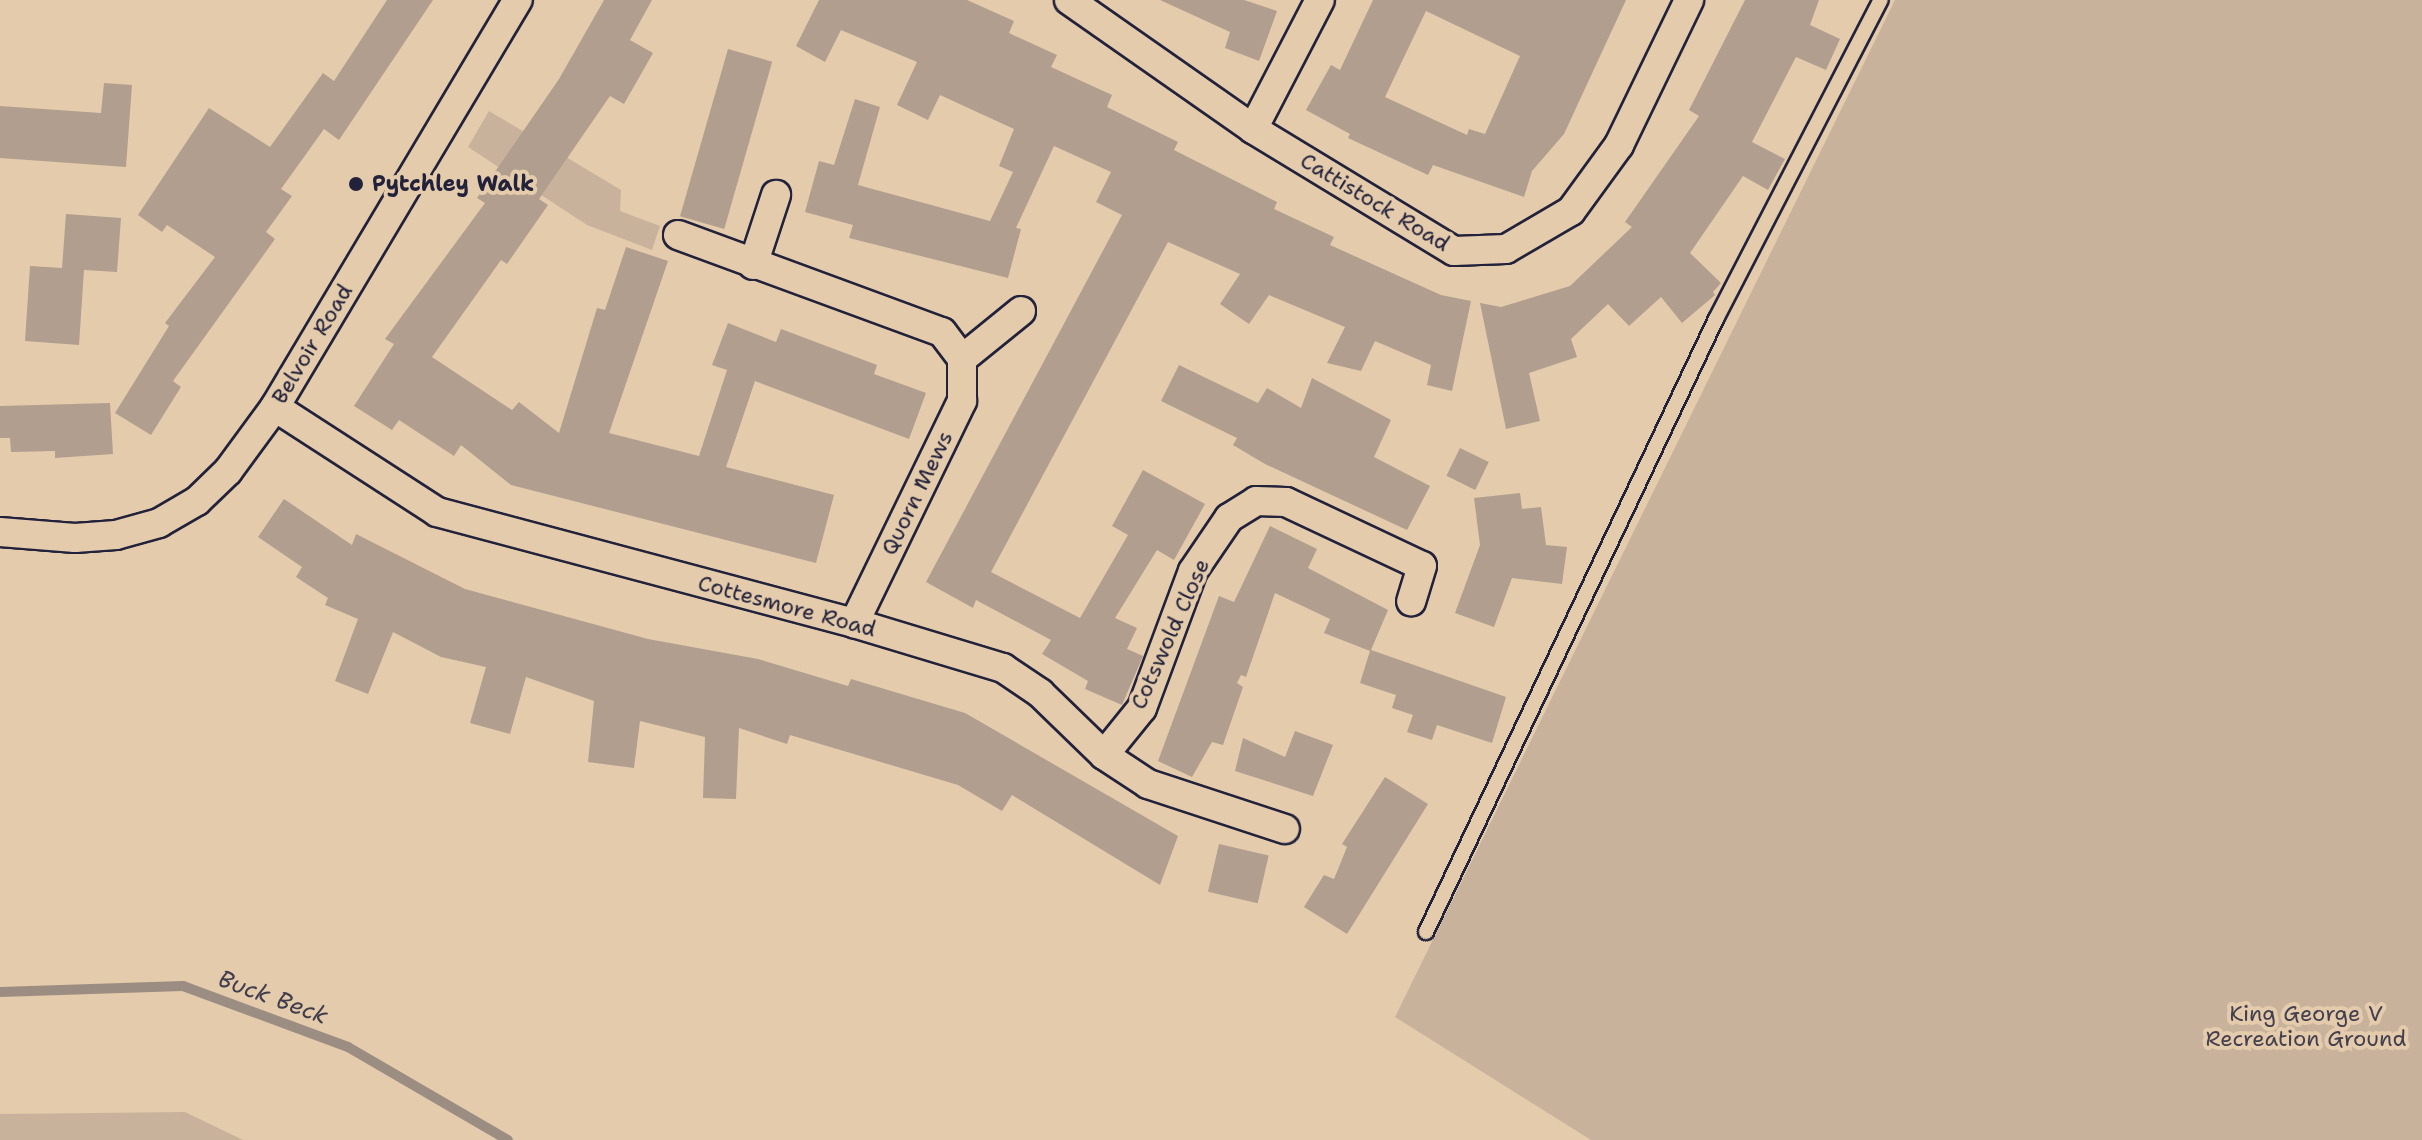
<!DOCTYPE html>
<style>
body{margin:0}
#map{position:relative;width:2422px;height:1140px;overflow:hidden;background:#e4cbac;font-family:"Shantell Sans",sans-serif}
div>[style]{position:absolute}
.green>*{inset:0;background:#c8b29c}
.stream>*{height:10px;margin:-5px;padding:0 5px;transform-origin:5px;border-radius:5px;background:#9c8d82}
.building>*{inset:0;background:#b19e8e;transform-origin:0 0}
.roads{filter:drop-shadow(2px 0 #22223b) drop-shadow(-2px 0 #22223b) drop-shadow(0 2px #22223b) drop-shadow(0 -2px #22223b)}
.lane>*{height:14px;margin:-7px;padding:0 7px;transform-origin:7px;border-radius:7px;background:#e4cbac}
.street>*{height:28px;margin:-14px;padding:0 14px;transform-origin:14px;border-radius:14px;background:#e4cbac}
.dots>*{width:22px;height:22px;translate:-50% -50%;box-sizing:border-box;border:4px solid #e4cbac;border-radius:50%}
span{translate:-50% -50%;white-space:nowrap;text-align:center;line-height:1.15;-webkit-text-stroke:8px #e4cbac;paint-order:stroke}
.poi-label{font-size:22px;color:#22223b;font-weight:700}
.left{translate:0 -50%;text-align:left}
.street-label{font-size:22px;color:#22223b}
.park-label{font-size:22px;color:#433f4e}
.water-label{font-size:24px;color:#403d4d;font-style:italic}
</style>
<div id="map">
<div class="green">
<i style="clip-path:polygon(1895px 0,2422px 0,2422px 1140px,1591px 1140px,1395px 1017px)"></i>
<i style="clip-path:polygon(489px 111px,621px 190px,620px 211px,660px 226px,652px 250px,587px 225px,468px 147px)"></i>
<i style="clip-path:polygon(185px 1112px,243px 1140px,0 1140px,0 1114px)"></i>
</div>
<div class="stream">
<i style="left:0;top:992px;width:183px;rotate:-1.9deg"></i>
<i style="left:183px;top:986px;width:176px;rotate:20.3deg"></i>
<i style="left:348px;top:1047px;width:185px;rotate:30.2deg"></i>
</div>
<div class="building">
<i style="clip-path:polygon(387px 0,433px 0,339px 140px,324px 129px,281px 189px,292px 196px,266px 232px,275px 239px,173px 381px,181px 387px,151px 435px,115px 413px,169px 326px,165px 323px,215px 257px,167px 225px,162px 232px,138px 215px,209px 108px,270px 147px,323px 73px,334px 81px)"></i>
<i style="clip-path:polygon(604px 0,652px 0,630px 40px,653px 53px,624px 104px,610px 96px,539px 199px,548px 205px,507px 264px,501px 260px,432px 357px,512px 410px,519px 402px,559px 433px,597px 308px,605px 310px,626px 247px,668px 261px,609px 433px,699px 456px,727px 370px,712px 365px,728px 323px,776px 342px,781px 329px,877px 365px,874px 374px,926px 393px,909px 439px,755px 381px,726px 467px,834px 495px,816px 563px,511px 485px,461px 445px,454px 456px,399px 420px,392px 430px,354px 406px,394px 344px,385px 339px,485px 203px,477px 198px,559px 79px)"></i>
<i style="clip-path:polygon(819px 0,967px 0,1014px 21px,1009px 33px,1057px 55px,1051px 67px,1112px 95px,1107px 107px,1178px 142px,1174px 150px,1277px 202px,1274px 209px,1334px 237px,1330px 245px,1441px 295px,1471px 301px,1452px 391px,1427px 385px,1431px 365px,1375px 341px,1361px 371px,1327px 363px,1345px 327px,1269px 295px,1249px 324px,1220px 304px,1240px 274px,1168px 242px,991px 572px,1080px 618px,1128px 535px,1112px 526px,1143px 470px,1205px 504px,1174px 560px,1157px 550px,1115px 618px,1137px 628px,1127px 649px,1143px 656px,1122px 705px,1085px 689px,1088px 681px,1042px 654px,1051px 640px,976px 600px,973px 608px,926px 582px,1122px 215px,1096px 202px,1111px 172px,1054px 146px,1016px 228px,1021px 229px,1008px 278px,849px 238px,853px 225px,805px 212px,819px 161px,834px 165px,855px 99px,880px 107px,858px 185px,990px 221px,1013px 172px,999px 166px,1014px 129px,940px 95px,928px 120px,897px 105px,917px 62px,841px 30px,825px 62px,796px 46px)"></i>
<i style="clip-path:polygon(1160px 0,1244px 0,1277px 11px,1259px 61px,1225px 48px,1230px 32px)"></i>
<i style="clip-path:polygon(evenodd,1373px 0,1626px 0,1564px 134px,1532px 171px,1524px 197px,1433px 165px,1428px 175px,1348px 138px,1350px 134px,1306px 110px,1331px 65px,1340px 70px,1373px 0,1426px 11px,1520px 56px,1485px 134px,1469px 129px,1467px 135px,1385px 97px,1426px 11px)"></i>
<i style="clip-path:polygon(1745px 0,1819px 0,1810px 25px,1840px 39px,1826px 70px,1796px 57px,1752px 142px,1785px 159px,1768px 190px,1743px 176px,1690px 253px,1721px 283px,1713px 292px,1715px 295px,1682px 323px,1661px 297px,1629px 326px,1608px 304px,1571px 339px,1577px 357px,1529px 373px,1540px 421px,1506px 429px,1480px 303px,1501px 307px,1570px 286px,1632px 227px,1625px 222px,1699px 116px,1689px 110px)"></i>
<i style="left:728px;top:49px;width:46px;height:174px;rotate:16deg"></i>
<i style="clip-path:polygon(104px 83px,132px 85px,126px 167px,0 158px,0 106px,101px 113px)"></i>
<i style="clip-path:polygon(66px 214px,121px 218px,117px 272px,84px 270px,79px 345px,25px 341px,30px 266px,62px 268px)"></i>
<i style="clip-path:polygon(1179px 365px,1258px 403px,1267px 388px,1301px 408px,1312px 378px,1391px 420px,1374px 457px,1430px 486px,1407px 530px,1265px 464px,1233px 445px,1237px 438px,1161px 401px)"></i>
<i style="clip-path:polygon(110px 403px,113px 454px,55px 458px,55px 451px,11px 452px,10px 438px,0 438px,0 406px)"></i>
<i style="left:1460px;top:448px;width:32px;height:31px;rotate:26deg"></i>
<i style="clip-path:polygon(1520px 493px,1522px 509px,1541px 507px,1546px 545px,1567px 547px,1562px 584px,1512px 578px,1494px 627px,1455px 613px,1480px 545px,1474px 498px)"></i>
<i style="clip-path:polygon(284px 499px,352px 545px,356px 534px,465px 589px,648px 639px,758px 659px,848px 686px,851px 679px,965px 713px,1178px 836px,1160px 885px,1012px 795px,1002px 811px,958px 785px,790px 735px,787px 744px,739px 728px,736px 799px,703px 798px,705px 737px,640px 721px,634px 768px,588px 762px,594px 701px,526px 677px,510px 734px,470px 723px,486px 667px,441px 657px,393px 632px,368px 694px,335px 681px,358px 619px,325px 605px,328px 598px,296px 577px,302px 567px,258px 537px)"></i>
<i style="clip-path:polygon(1270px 526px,1317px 549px,1308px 568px,1388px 610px,1371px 650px,1506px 697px,1492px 743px,1437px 725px,1432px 740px,1407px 732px,1413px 715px,1392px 708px,1396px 695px,1360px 683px,1370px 651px,1324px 633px,1330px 619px,1275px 593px,1246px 677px,1241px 675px,1237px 683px,1243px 687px,1223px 745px,1212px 742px,1192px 777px,1158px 761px,1219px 596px,1234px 602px)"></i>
<i style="clip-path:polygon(1295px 731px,1333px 745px,1313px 796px,1235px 771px,1243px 738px,1285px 757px)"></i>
<i style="clip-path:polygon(1385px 777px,1428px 804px,1347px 934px,1304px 907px,1324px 875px,1334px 879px,1347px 847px,1342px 844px)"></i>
<i style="left:1219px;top:844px;width:51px;height:49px;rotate:13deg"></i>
</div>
<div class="roads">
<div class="lane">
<i style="left:1426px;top:932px;width:678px;rotate:-64.68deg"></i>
<i style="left:1716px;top:319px;width:359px;rotate:-62.7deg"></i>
</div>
<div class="street">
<i style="left:1069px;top:0;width:225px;rotate:35deg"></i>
<i style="left:1253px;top:129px;width:235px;rotate:31.3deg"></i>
<i style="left:1454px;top:251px;width:52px;rotate:-2.2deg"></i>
<i style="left:1506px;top:249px;width:75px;rotate:-30.3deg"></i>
<i style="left:1571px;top:211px;width:82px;rotate:-54deg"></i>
<i style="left:1619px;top:145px;width:161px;rotate:-64.2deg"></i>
<i style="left:1253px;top:129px;width:145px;rotate:-62.6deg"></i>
<i style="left:678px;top:235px;width:281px;rotate:20.2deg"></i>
<i style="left:942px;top:332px;width:34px;rotate:53deg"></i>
<i style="left:962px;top:359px;width:42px;rotate:90deg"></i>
<i style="left:962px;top:401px;width:247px;rotate:115.9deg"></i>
<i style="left:753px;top:265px;width:74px;rotate:-71.8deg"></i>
<i style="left:962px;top:359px;width:76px;rotate:-39.1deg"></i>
<i style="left:275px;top:407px;width:193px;rotate:32.9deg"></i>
<i style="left:437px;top:512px;width:432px;rotate:14.9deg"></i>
<i style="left:854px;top:623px;width:156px;rotate:16.8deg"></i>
<i style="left:1003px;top:668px;width:45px;rotate:34deg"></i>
<i style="left:1040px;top:693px;width:89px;rotate:44.1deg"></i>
<i style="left:1104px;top:755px;width:53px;rotate:33.4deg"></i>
<i style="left:1148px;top:784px;width:144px;rotate:18.2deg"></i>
<i style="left:0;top:532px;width:75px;rotate:4.6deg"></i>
<i style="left:75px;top:538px;width:41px;rotate:-4.2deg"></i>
<i style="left:116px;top:535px;width:45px;rotate:-15.6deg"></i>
<i style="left:159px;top:523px;width:44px;rotate:-30.1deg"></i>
<i style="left:197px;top:501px;width:43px;rotate:-44.1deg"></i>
<i style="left:228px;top:471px;width:79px;rotate:-53.7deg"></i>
<i style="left:275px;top:407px;width:474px;rotate:-59.2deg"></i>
<i style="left:1104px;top:755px;width:60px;rotate:-51deg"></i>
<i style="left:1142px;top:708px;width:146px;rotate:-69.6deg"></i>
<i style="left:1193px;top:571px;width:64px;rotate:-55.8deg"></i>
<i style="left:1229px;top:518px;width:32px;rotate:-32deg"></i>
<i style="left:1256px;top:501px;width:30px;rotate:2deg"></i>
<i style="left:1286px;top:502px;width:150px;rotate:25.2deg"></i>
<i style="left:1422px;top:566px;width:37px;rotate:107deg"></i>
</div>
</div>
<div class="dots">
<i style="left:356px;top:184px;background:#22223b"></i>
</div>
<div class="poi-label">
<span class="left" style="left:372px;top:184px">Pytchley Walk</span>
</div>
<div class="street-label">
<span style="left:1375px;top:202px;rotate:31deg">Cattistock Road</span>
<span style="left:312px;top:344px;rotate:-59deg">Belvoir Road</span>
<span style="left:917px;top:493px;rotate:-64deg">Quorn Mews</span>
<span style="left:787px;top:606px;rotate:15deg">Cottesmore Road</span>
<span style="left:1170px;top:634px;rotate:-66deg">Cotswold Close</span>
</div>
<div class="park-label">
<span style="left:2306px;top:1026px">King George V<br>Recreation Ground</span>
</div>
<div class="water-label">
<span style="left:273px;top:998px;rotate:20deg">Buck Beck</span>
</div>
</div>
